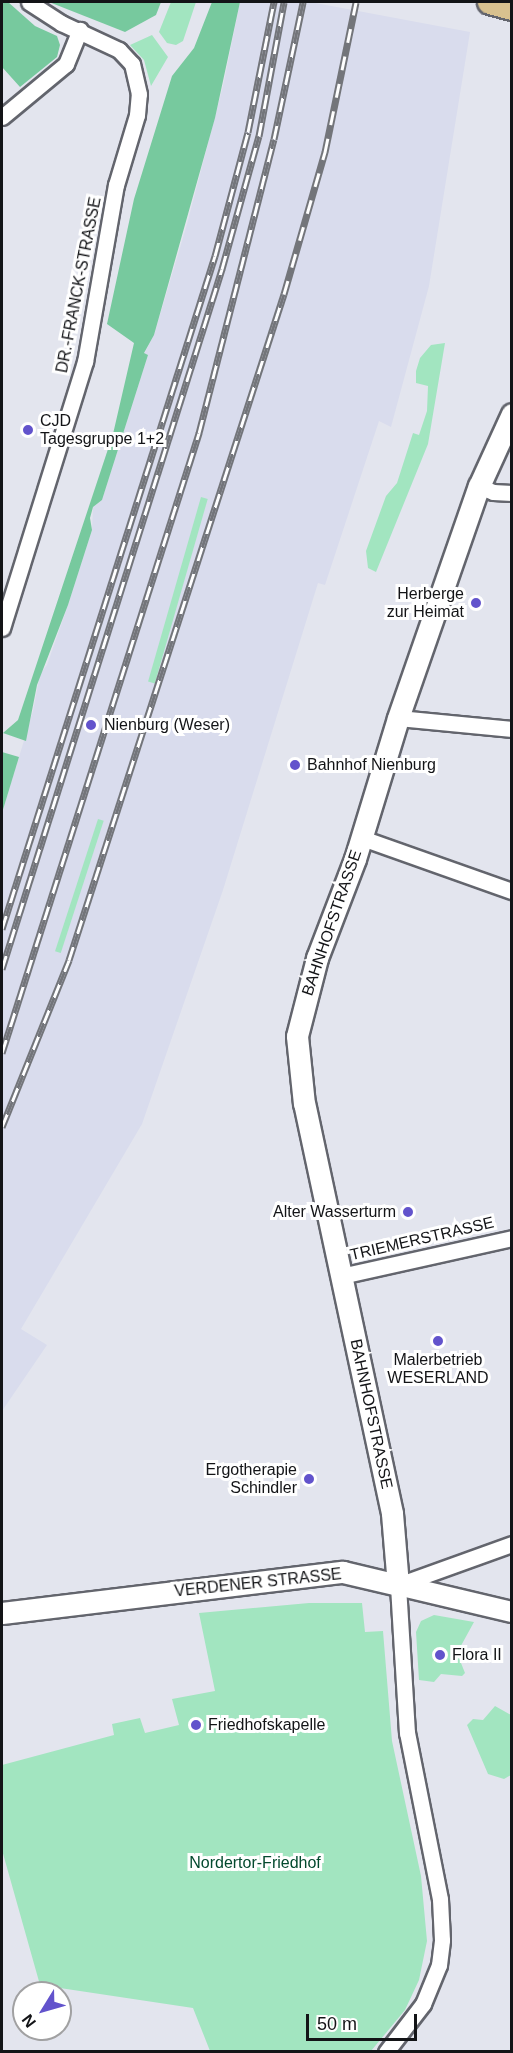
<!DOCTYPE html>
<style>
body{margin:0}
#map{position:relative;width:513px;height:2053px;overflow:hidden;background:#e3e5ee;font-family:Arial,sans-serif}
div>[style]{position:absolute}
.built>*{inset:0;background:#d9dced}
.green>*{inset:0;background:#a2e5c0;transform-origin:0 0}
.forest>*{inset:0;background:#77c99e}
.roads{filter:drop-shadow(2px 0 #63656d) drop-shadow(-2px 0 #63656d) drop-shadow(0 2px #63656d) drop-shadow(0 -2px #63656d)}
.minor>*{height:15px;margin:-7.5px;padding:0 7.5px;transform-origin:7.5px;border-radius:7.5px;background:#fff}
.tertiary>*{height:20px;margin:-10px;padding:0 10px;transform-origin:10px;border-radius:10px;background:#fff}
.secondary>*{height:21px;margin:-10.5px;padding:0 10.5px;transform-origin:10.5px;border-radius:10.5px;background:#fff}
.primary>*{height:24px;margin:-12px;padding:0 12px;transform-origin:12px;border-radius:12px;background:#d8c18f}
.rail>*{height:7px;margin-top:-3.5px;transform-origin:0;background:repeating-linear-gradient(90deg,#fff 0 14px,#73757a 0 28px);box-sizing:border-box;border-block:2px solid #73757a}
.dots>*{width:16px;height:16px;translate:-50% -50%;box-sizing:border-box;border:3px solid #fff;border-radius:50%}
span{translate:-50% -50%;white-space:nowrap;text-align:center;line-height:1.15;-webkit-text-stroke:6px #fff;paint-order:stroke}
.street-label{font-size:16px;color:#131417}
.poi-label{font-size:16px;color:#131417}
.left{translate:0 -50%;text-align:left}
.right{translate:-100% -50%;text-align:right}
.park-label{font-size:16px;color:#03492e}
.frame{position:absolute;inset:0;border:3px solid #131417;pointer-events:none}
.north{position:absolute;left:12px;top:1981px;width:60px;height:60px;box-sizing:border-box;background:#fff;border:2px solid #a1a1a2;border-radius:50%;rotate:233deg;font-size:16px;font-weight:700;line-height:24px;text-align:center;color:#131417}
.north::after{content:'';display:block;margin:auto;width:21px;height:27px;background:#6253cc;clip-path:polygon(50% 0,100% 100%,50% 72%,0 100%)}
.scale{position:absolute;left:306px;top:2014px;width:111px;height:27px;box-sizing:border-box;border:3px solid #131417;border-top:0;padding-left:8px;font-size:18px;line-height:21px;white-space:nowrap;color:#131417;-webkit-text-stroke:4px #fff;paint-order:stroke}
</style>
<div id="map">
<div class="built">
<i style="clip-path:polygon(240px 2px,310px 2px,470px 32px,429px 286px,391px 427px,379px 421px,325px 585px,318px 583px,223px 890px,142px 1124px,21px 1329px,47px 1345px,2px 1411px,2px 813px,33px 711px,40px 674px,47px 665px,68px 605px,92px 530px,93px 507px,102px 500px,148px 355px,144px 354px,154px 335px,187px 224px,223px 86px)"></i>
</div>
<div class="green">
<i style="clip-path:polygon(171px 2px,196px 2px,183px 41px,176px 45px,167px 43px,159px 32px)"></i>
<i style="clip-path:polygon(152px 35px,168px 57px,151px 86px,144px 60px,130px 45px)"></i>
<i style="clip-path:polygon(445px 343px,428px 444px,376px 572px,368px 568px,366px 551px,386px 496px,397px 483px,413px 433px,419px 435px,427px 411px,428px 386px,416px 383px,416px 371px,420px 358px,431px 345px)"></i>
<i style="left:201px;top:497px;width:7px;height:192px;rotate:16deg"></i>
<i style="left:98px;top:819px;width:6px;height:139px;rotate:18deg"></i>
<i style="clip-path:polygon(309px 1603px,362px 1603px,365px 1632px,383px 1631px,392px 1741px,421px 1876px,427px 1941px,419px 1980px,405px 2010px,371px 2051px,210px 2051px,193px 2008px,40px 1985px,2px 1850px,2px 1765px,114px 1735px,112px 1724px,140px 1718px,145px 1733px,179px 1725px,172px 1699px,215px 1691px,199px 1613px)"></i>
<i style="clip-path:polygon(434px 1615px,474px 1622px,457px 1653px,465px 1673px,462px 1676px,441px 1674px,434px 1682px,419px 1680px,416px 1632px,421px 1621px)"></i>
<i style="clip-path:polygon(495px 1706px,511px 1715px,511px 1775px,504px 1779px,488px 1774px,467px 1725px,473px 1719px,483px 1720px)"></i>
</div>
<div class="forest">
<i style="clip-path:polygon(2px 2px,8px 2px,35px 26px,57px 36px,60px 45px,57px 57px,20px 87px,2px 67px)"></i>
<i style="clip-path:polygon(49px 2px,161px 2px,156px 15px,125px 32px)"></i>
<i style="clip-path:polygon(212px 2px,240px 2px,215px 118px,154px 335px,144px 353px,148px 355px,102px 500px,93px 507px,90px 518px,92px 530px,68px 605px,37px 685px,26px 741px,3px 733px,18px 720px,113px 434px,134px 343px,107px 324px,134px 199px,172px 76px,194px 48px)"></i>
<i style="clip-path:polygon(2px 752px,19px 757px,2px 813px)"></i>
</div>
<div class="roads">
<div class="minor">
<i style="left:2px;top:117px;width:83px;rotate:-39.6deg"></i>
<i style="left:66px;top:64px;width:37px;rotate:-68deg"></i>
<i style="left:479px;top:486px;width:15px;rotate:23deg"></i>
<i style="left:493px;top:492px;width:19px;rotate:3deg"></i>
<i style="left:2px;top:628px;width:279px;rotate:-72.7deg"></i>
<i style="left:85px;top:362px;width:180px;rotate:-80.1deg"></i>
<i style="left:116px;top:185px;width:73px;rotate:-73.3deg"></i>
<i style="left:137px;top:115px;width:21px;rotate:-85deg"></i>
<i style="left:139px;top:94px;width:31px;rotate:-103deg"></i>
<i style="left:132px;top:64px;width:19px;rotate:-133deg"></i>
<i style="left:119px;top:50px;width:64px;rotate:-155deg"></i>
<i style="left:61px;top:23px;width:38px;rotate:-147deg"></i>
<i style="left:398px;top:718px;width:115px;rotate:5.5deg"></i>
<i style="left:362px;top:838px;width:159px;rotate:19.5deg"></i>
<i style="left:341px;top:1276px;width:175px;rotate:-12.5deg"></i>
<i style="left:386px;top:2052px;width:61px;rotate:-52.4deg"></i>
<i style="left:423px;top:2004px;width:42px;rotate:-67.7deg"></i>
<i style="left:439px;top:1965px;width:25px;rotate:-83deg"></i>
<i style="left:442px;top:1940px;width:41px;rotate:-92.8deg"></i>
<i style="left:440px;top:1899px;width:169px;rotate:-101.2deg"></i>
<i style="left:407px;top:1733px;width:148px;rotate:-93.5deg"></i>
<i style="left:398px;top:1585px;width:121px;rotate:-19.8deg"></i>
</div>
<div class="tertiary">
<i style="left:398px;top:1585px;width:117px;rotate:13.3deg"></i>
</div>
<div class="secondary">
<i style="left:2px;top:1613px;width:343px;rotate:-6.9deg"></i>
<i style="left:343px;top:1572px;width:57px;rotate:13.3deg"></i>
<i style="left:398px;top:1585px;width:72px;rotate:-94.8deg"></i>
<i style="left:392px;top:1513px;width:418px;rotate:-102.1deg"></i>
<i style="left:304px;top:1104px;width:68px;rotate:-95.9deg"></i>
<i style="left:297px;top:1036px;width:81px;rotate:-75.6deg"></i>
<i style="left:317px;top:958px;width:106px;rotate:-69deg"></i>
<i style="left:355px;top:859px;width:147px;rotate:-73deg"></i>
<i style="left:398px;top:718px;width:246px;rotate:-70.8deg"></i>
<i style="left:479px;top:486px;width:79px;rotate:-65.4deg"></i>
</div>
<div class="primary">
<i style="left:490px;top:2px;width:23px;rotate:15deg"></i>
</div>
</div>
<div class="rail">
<i style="left:2px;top:929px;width:706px;rotate:-72.44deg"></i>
<i style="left:215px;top:256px;width:128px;rotate:-75.1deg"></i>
<i style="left:248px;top:132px;width:133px;rotate:-78.7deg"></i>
<i style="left:2px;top:969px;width:734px;rotate:-72.55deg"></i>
<i style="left:222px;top:269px;width:138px;rotate:-74.5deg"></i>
<i style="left:259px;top:136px;width:136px;rotate:-79.4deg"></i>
<i style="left:2px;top:1053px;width:651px;rotate:-72.37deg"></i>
<i style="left:199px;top:433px;width:303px;rotate:-75.7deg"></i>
<i style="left:274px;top:139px;width:140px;rotate:-78deg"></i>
<i style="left:2px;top:1127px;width:180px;rotate:-68.1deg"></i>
<i style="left:69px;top:960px;width:700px;rotate:-72.11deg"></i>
<i style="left:284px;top:294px;width:148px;rotate:-73.9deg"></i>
<i style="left:325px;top:152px;width:153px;rotate:-78.3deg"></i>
</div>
<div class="dots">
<i style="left:28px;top:430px;background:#6253cc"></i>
<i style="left:476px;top:603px;background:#6253cc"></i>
<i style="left:91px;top:725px;background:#6253cc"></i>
<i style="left:295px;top:765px;background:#6253cc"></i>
<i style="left:408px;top:1212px;background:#6253cc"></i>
<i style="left:438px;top:1341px;background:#6253cc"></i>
<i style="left:309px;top:1479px;background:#6253cc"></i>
<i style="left:440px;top:1655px;background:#6253cc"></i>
<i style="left:196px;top:1725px;background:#6253cc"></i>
</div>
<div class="street-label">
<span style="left:79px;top:285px;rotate:-79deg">DR.-FRANCK-STRASSE</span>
<span style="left:332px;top:923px;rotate:-71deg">BAHNHOFSTRASSE</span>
<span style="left:422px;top:1239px;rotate:-13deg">TRIEMERSTRASSE</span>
<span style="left:371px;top:1414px;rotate:78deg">BAHNHOFSTRASSE</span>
<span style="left:258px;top:1583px;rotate:-6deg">VERDENER STRASSE</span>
</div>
<div class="poi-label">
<span class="left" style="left:40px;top:430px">CJD<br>Tagesgruppe 1+2</span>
<span class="right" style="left:464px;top:603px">Herberge<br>zur Heimat</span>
<span class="left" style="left:104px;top:725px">Nienburg (Weser)</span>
<span class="left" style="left:307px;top:765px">Bahnhof Nienburg</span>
<span class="right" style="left:396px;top:1212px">Alter Wasserturm</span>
<span style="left:438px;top:1369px">Malerbetrieb<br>WESERLAND</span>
<span class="right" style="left:297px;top:1479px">Ergotherapie<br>Schindler</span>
<span class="left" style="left:452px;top:1655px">Flora II</span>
<span class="left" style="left:208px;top:1725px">Friedhofskapelle</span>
</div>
<div class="park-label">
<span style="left:255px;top:1863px">Nordertor-Friedhof</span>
</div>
<div class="frame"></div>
<div class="north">N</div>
<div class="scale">50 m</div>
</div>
